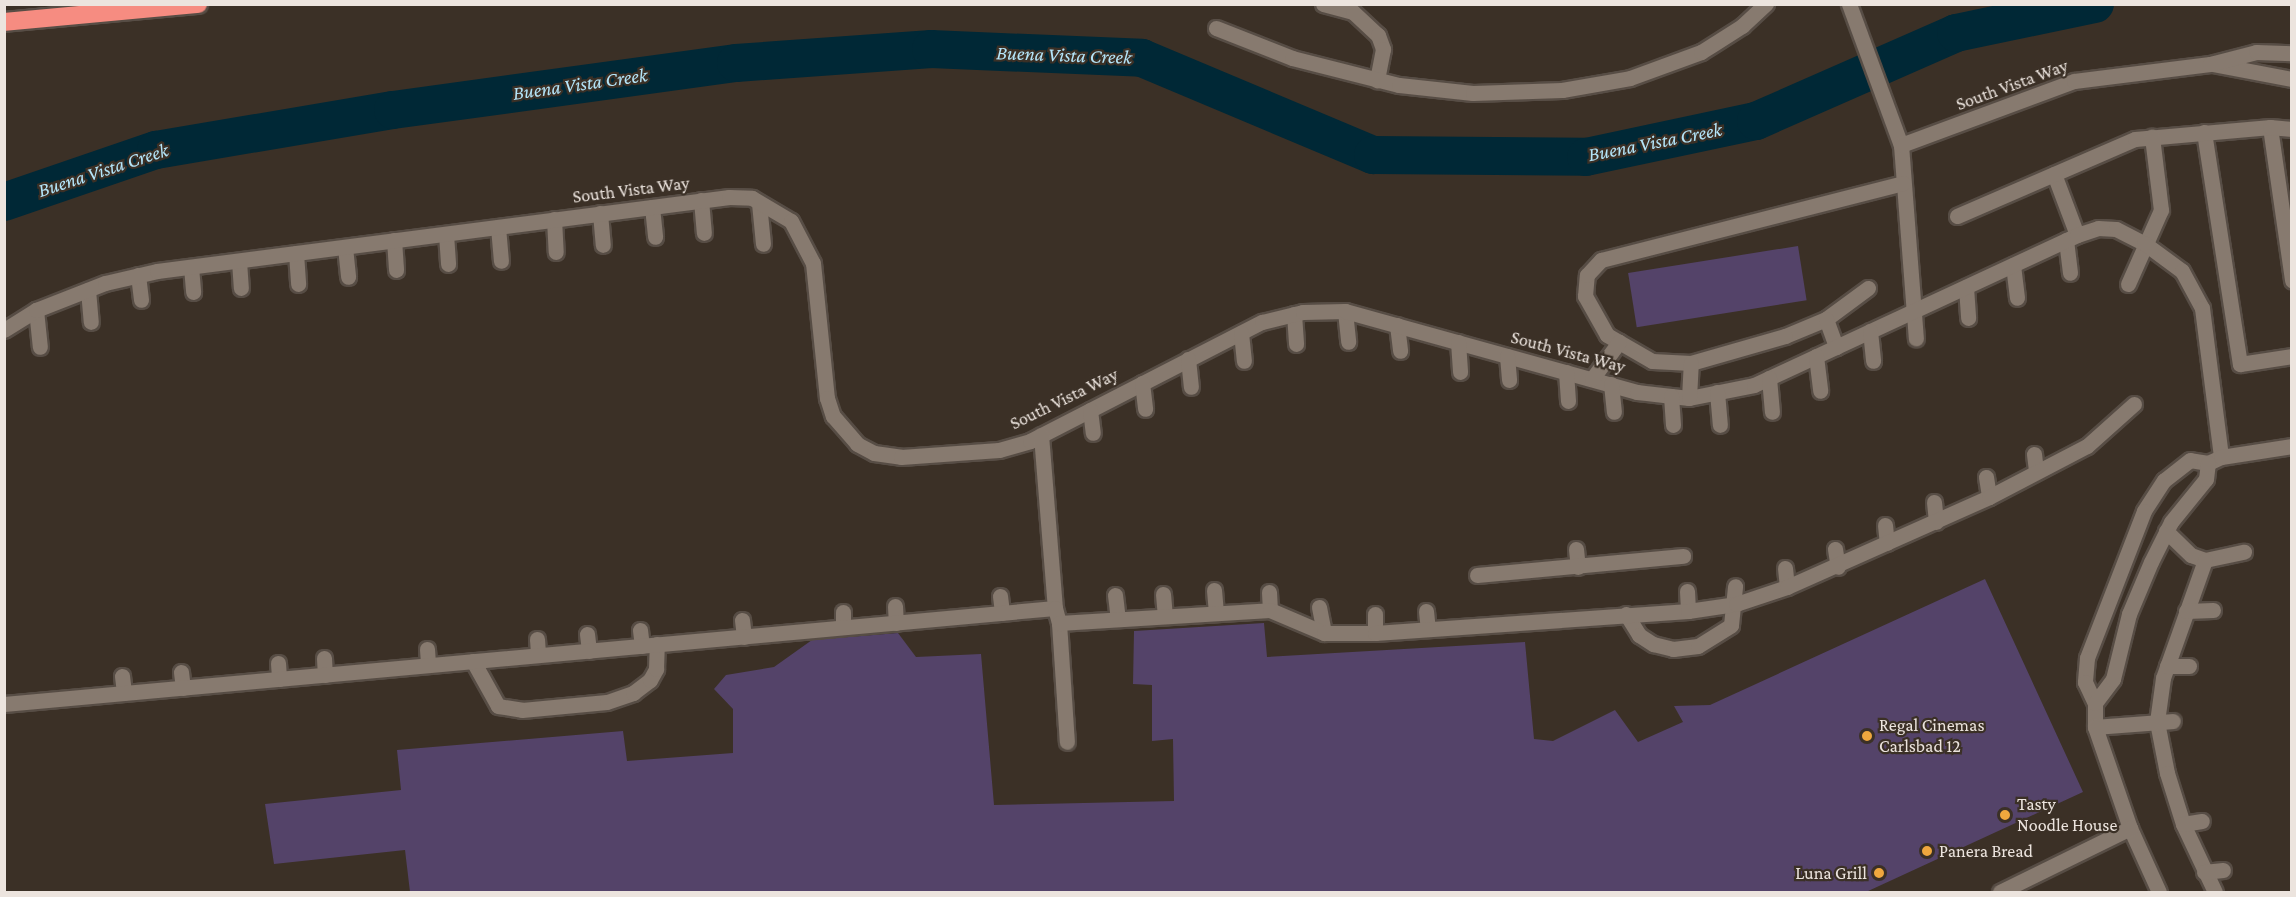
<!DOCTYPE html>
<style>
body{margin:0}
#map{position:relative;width:2296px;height:897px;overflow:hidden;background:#3b3026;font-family:"Crimson Pro",serif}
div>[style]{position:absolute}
.river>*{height:38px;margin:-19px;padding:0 19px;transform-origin:19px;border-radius:19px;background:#002836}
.building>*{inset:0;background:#544369;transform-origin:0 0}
.roads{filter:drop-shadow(2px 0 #574d45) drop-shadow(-2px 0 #574d45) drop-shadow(0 2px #574d45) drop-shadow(0 -2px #574d45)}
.minor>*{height:15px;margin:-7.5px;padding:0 7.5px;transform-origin:7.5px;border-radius:7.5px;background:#877a6f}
.highway>*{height:18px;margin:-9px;padding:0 9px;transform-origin:9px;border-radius:9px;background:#f68c81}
.dots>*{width:16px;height:16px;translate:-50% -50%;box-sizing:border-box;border:3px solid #3b3026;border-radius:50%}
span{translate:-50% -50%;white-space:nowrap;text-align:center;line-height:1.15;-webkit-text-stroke:4.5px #3b3026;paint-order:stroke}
.street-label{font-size:18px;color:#ece4de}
.poi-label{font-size:18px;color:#ece4de}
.left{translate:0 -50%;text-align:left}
.right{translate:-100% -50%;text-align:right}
.water-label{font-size:20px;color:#b4e5f9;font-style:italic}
.frame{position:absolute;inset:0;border:6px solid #ece4de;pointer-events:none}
</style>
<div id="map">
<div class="river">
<i style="left:4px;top:202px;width:161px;rotate:-18.9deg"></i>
<i style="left:156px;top:150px;width:240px;rotate:-9.6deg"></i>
<i style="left:393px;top:110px;width:346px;rotate:-7.8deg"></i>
<i style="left:736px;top:63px;width:196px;rotate:-4.1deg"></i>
<i style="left:931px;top:49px;width:211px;rotate:2.4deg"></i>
<i style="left:1142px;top:58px;width:251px;rotate:22.8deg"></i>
<i style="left:1373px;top:155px;width:213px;rotate:0.5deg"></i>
<i style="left:1586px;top:157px;width:174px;rotate:-12deg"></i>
<i style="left:1756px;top:121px;width:219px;rotate:-23.7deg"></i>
<i style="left:1956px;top:33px;width:142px;rotate:-11.8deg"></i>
</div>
<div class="building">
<i style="left:1798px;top:246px;width:55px;height:172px;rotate:81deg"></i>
<i style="clip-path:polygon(1985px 579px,2083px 792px,1866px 892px,410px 892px,405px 850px,274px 864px,265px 804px,401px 790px,397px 750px,623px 731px,627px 761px,733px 753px,733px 709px,714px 689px,726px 675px,774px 667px,812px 640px,898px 633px,916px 657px,981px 654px,994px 805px,1174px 801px,1173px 739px,1152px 741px,1152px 685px,1133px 684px,1134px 631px,1264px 623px,1267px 657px,1525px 642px,1534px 739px,1553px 741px,1615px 710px,1638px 742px,1683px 722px,1674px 706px,1710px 705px)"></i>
</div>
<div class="roads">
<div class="minor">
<i style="left:1323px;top:4px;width:31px;rotate:15deg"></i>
<i style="left:1353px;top:12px;width:34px;rotate:43deg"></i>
<i style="left:1378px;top:35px;width:15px;rotate:70deg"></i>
<i style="left:1383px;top:49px;width:32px;rotate:101deg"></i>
<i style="left:1849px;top:4px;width:150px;rotate:69.8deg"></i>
<i style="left:1901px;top:145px;width:194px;rotate:85.6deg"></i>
<i style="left:1216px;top:28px;width:82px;rotate:21.5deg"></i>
<i style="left:1292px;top:58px;width:110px;rotate:14.2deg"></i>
<i style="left:1399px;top:85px;width:74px;rotate:6.2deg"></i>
<i style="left:1473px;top:93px;width:89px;rotate:-1.9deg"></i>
<i style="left:1562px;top:90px;width:69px;rotate:-10deg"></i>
<i style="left:1630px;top:78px;width:76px;rotate:-20.1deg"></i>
<i style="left:1701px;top:52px;width:49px;rotate:-32.4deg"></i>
<i style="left:1742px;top:26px;width:33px;rotate:-43deg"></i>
<i style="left:2213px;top:64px;width:80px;rotate:10.8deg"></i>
<i style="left:2270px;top:127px;width:155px;rotate:81.8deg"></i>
<i style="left:2204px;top:132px;width:235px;rotate:81.2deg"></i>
<i style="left:2240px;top:364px;width:53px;rotate:-8.7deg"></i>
<i style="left:1901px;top:145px;width:184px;rotate:-20.3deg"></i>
<i style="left:2074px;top:81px;width:137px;rotate:-7.1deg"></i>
<i style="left:2210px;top:64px;width:48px;rotate:-14.6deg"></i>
<i style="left:2256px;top:52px;width:36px;rotate:2deg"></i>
<i style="left:2054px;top:174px;width:65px;rotate:69.3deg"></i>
<i style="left:701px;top:200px;width:33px;rotate:85deg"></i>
<i style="left:759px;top:203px;width:41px;rotate:84.4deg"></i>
<i style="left:652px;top:207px;width:30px;rotate:84deg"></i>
<i style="left:600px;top:213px;width:32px;rotate:85deg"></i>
<i style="left:1957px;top:216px;width:194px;rotate:-23.4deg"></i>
<i style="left:2135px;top:139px;width:136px;rotate:-5.1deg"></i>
<i style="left:2270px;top:127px;width:22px;rotate:5deg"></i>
<i style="left:554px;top:219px;width:33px;rotate:87deg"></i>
<i style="left:498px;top:227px;width:34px;rotate:85deg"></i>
<i style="left:446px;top:234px;width:30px;rotate:86deg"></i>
<i style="left:394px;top:240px;width:30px;rotate:86deg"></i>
<i style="left:2066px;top:240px;width:33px;rotate:83deg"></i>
<i style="left:345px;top:247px;width:30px;rotate:84deg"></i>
<i style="left:296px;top:253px;width:31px;rotate:86deg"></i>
<i style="left:239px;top:261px;width:27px;rotate:86deg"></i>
<i style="left:2013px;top:265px;width:33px;rotate:83deg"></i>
<i style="left:191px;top:267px;width:25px;rotate:85deg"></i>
<i style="left:138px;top:275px;width:25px;rotate:83deg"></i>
<i style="left:2128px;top:284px;width:81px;rotate:-66deg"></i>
<i style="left:2161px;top:210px;width:74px;rotate:-97deg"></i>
<i style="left:1966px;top:287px;width:31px;rotate:86deg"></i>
<i style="left:1868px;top:288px;width:52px;rotate:143.6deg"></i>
<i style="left:1826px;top:319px;width:44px;rotate:157.5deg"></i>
<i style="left:1785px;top:336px;width:98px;rotate:164deg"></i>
<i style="left:1691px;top:363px;width:39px;rotate:-177deg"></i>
<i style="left:1652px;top:361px;width:52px;rotate:-150deg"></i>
<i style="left:1607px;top:335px;width:45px;rotate:-119.4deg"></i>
<i style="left:1585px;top:296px;width:21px;rotate:-85deg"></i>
<i style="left:1587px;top:275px;width:21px;rotate:-47deg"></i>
<i style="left:1601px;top:260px;width:312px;rotate:-14.3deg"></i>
<i style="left:88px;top:290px;width:32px;rotate:85deg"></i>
<i style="left:36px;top:310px;width:37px;rotate:84deg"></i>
<i style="left:1345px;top:311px;width:31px;rotate:84deg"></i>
<i style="left:1294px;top:314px;width:30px;rotate:86deg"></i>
<i style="left:1826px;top:319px;width:30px;rotate:70deg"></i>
<i style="left:1397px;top:325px;width:26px;rotate:83deg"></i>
<i style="left:4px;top:330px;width:38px;rotate:-32deg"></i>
<i style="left:36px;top:310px;width:74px;rotate:-21.4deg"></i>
<i style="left:105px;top:283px;width:53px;rotate:-13deg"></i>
<i style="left:157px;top:271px;width:577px;rotate:-7.37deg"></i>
<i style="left:729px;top:197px;width:23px;rotate:2deg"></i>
<i style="left:752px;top:198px;width:45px;rotate:30.5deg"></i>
<i style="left:791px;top:221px;width:47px;rotate:62.4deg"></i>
<i style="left:813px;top:263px;width:136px;rotate:84.1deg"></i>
<i style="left:827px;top:398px;width:19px;rotate:72deg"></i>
<i style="left:833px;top:416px;width:37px;rotate:49deg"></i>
<i style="left:857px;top:444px;width:19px;rotate:28deg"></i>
<i style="left:874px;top:453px;width:27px;rotate:8deg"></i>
<i style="left:901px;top:457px;width:98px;rotate:-4.1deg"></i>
<i style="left:999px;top:450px;width:32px;rotate:-16deg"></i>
<i style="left:1030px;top:441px;width:261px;rotate:-27.2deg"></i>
<i style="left:1262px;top:322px;width:42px;rotate:-13.7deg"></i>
<i style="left:1303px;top:312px;width:42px;rotate:-1.4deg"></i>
<i style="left:1345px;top:311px;width:303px;rotate:15.5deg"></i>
<i style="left:1637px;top:392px;width:52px;rotate:6.6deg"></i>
<i style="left:1689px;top:398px;width:66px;rotate:-11.3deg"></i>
<i style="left:1754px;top:385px;width:356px;rotate:-24.9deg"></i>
<i style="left:2077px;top:235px;width:22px;rotate:-18deg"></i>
<i style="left:2098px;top:228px;width:18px;rotate:3deg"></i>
<i style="left:2116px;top:229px;width:31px;rotate:27deg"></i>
<i style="left:2144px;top:243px;width:47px;rotate:36.4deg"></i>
<i style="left:2182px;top:271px;width:42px;rotate:61.6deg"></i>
<i style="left:2202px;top:308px;width:150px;rotate:82.7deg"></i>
<i style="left:2221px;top:457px;width:14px;rotate:155deg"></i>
<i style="left:2208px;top:463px;width:18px;rotate:-171deg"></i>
<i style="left:2190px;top:460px;width:33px;rotate:142deg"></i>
<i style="left:2164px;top:480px;width:37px;rotate:123deg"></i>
<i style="left:2144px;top:511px;width:158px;rotate:111.2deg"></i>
<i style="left:2087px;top:658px;width:24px;rotate:95deg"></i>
<i style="left:2085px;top:682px;width:23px;rotate:65deg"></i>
<i style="left:2095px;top:703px;width:24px;rotate:90deg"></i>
<i style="left:2095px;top:727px;width:107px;rotate:70.9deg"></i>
<i style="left:2130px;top:828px;width:70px;rotate:65.6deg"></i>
<i style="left:1870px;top:331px;width:30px;rotate:84deg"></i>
<i style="left:1241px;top:333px;width:28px;rotate:84deg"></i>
<i style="left:1458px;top:342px;width:30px;rotate:86deg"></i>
<i style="left:1507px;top:356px;width:24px;rotate:85deg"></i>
<i style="left:1816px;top:356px;width:35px;rotate:83deg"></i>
<i style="left:1188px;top:359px;width:28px;rotate:84deg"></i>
<i style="left:1566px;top:372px;width:29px;rotate:86deg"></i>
<i style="left:1769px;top:378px;width:34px;rotate:85deg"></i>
<i style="left:1592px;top:379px;width:46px;rotate:-53.9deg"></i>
<i style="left:1142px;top:383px;width:26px;rotate:83deg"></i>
<i style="left:1611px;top:384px;width:28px;rotate:84deg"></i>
<i style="left:1717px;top:392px;width:33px;rotate:85deg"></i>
<i style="left:1671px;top:396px;width:29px;rotate:86deg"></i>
<i style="left:1689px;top:398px;width:35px;rotate:-87deg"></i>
<i style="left:1090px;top:410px;width:23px;rotate:83deg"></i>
<i style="left:1041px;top:435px;width:174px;rotate:85.4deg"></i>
<i style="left:2034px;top:454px;width:17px;rotate:83deg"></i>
<i style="left:2221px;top:457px;width:72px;rotate:-8.8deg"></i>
<i style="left:1986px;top:477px;width:20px;rotate:81deg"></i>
<i style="left:1934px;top:502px;width:20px;rotate:84deg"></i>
<i style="left:1885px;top:525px;width:18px;rotate:84deg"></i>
<i style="left:2166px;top:531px;width:35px;rotate:44deg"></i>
<i style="left:2191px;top:555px;width:15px;rotate:20deg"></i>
<i style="left:2205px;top:560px;width:40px;rotate:-12deg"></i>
<i style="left:1576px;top:549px;width:18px;rotate:84deg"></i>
<i style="left:1835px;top:549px;width:18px;rotate:81deg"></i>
<i style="left:2205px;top:560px;width:125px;rotate:109.6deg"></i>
<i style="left:2163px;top:678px;width:44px;rotate:97.8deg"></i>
<i style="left:2157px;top:722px;width:52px;rotate:78.9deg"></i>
<i style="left:2167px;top:773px;width:53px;rotate:72.6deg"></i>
<i style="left:2183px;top:824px;width:75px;rotate:64.8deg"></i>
<i style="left:1785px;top:568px;width:19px;rotate:84deg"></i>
<i style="left:1477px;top:575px;width:207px;rotate:-5.3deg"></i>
<i style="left:1214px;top:590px;width:21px;rotate:85deg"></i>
<i style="left:1687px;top:591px;width:20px;rotate:87deg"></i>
<i style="left:1269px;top:592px;width:18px;rotate:87deg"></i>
<i style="left:1163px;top:594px;width:21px;rotate:85deg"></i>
<i style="left:1115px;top:595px;width:24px;rotate:83deg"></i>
<i style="left:1000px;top:596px;width:17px;rotate:83deg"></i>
<i style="left:895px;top:606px;width:17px;rotate:87deg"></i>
<i style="left:1319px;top:607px;width:26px;rotate:79deg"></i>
<i style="left:1426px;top:611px;width:18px;rotate:84deg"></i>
<i style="left:2186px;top:611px;width:27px;rotate:-2deg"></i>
<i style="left:843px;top:612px;width:15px;rotate:90deg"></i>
<i style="left:1375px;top:614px;width:19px;rotate:90deg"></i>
<i style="left:1626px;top:614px;width:25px;rotate:58deg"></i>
<i style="left:1639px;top:635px;width:17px;rotate:33deg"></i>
<i style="left:1653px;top:644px;width:21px;rotate:14deg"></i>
<i style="left:1673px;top:649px;width:25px;rotate:-7deg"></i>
<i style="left:1698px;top:646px;width:39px;rotate:-32deg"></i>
<i style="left:1731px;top:625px;width:39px;rotate:-84deg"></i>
<i style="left:742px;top:620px;width:17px;rotate:83deg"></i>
<i style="left:1059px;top:623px;width:119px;rotate:86.2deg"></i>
<i style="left:640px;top:630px;width:16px;rotate:83deg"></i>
<i style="left:587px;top:634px;width:17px;rotate:83deg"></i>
<i style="left:537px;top:639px;width:16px;rotate:86deg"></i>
<i style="left:427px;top:649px;width:16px;rotate:86deg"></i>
<i style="left:324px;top:658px;width:17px;rotate:87deg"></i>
<i style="left:473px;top:661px;width:51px;rotate:60.9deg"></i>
<i style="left:498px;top:706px;width:24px;rotate:9deg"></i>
<i style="left:522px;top:710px;width:85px;rotate:-5.4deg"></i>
<i style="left:607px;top:702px;width:28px;rotate:-19deg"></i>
<i style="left:633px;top:693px;width:21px;rotate:-37deg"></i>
<i style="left:650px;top:680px;width:13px;rotate:-61deg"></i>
<i style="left:656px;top:669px;width:25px;rotate:-88deg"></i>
<i style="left:278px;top:663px;width:16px;rotate:86deg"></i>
<i style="left:2167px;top:666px;width:22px"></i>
<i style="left:181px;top:672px;width:16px;rotate:83deg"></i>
<i style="left:122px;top:676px;width:17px;rotate:83deg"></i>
<i style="left:2095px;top:703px;width:30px;rotate:-53deg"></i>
<i style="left:2113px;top:679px;width:67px;rotate:-76.2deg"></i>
<i style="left:2129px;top:614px;width:56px;rotate:-67.1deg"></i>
<i style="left:2151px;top:562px;width:45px;rotate:-63.4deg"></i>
<i style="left:2171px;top:522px;width:55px;rotate:-50.9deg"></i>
<i style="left:2206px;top:479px;width:16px;rotate:-83deg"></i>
<i style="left:4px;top:704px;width:1055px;rotate:-5.22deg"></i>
<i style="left:1055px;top:608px;width:16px;rotate:75deg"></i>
<i style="left:1059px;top:623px;width:211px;rotate:-3.5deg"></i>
<i style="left:1270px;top:610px;width:59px;rotate:23.1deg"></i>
<i style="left:1324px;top:633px;width:51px"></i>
<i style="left:1375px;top:633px;width:314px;rotate:-4deg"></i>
<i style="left:1688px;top:611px;width:49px;rotate:-8.3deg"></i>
<i style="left:1736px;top:604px;width:54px;rotate:-18.4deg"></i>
<i style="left:1787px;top:587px;width:221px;rotate:-24deg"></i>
<i style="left:1989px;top:497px;width:110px;rotate:-27.5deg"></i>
<i style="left:2087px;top:446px;width:63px;rotate:-41.8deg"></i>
<i style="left:2095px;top:727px;width:78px;rotate:-4.4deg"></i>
<i style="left:2183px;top:824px;width:19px;rotate:-9deg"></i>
<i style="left:2204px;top:872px;width:19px;rotate:-6deg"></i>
<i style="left:2000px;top:892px;width:145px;rotate:-26.2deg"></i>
</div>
<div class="highway">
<i style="left:4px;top:22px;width:195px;rotate:-5.3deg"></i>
</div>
</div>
<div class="dots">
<i style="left:1867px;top:736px;background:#efa73e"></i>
<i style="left:2005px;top:815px;background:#efa73e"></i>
<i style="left:1927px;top:851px;background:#efa73e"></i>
<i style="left:1879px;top:873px;background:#efa73e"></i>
</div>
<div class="street-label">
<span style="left:2012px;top:85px;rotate:-20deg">South Vista Way</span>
<span style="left:631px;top:190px;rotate:-7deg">South Vista Way</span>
<span style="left:1568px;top:352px;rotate:15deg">South Vista Way</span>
<span style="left:1064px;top:399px;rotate:-26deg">South Vista Way</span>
</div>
<div class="poi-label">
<span class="left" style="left:1879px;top:736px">Regal Cinemas<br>Carlsbad 12</span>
<span class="left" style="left:2017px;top:815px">Tasty<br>Noodle House</span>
<span class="left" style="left:1939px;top:851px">Panera Bread</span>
<span class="right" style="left:1867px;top:873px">Luna Grill</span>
</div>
<div class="water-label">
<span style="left:1064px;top:55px;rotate:2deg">Buena Vista Creek</span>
<span style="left:580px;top:84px;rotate:-8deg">Buena Vista Creek</span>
<span style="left:1655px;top:142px;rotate:-11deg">Buena Vista Creek</span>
<span style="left:103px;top:170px;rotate:-18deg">Buena Vista Creek</span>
</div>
<div class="frame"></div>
</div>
